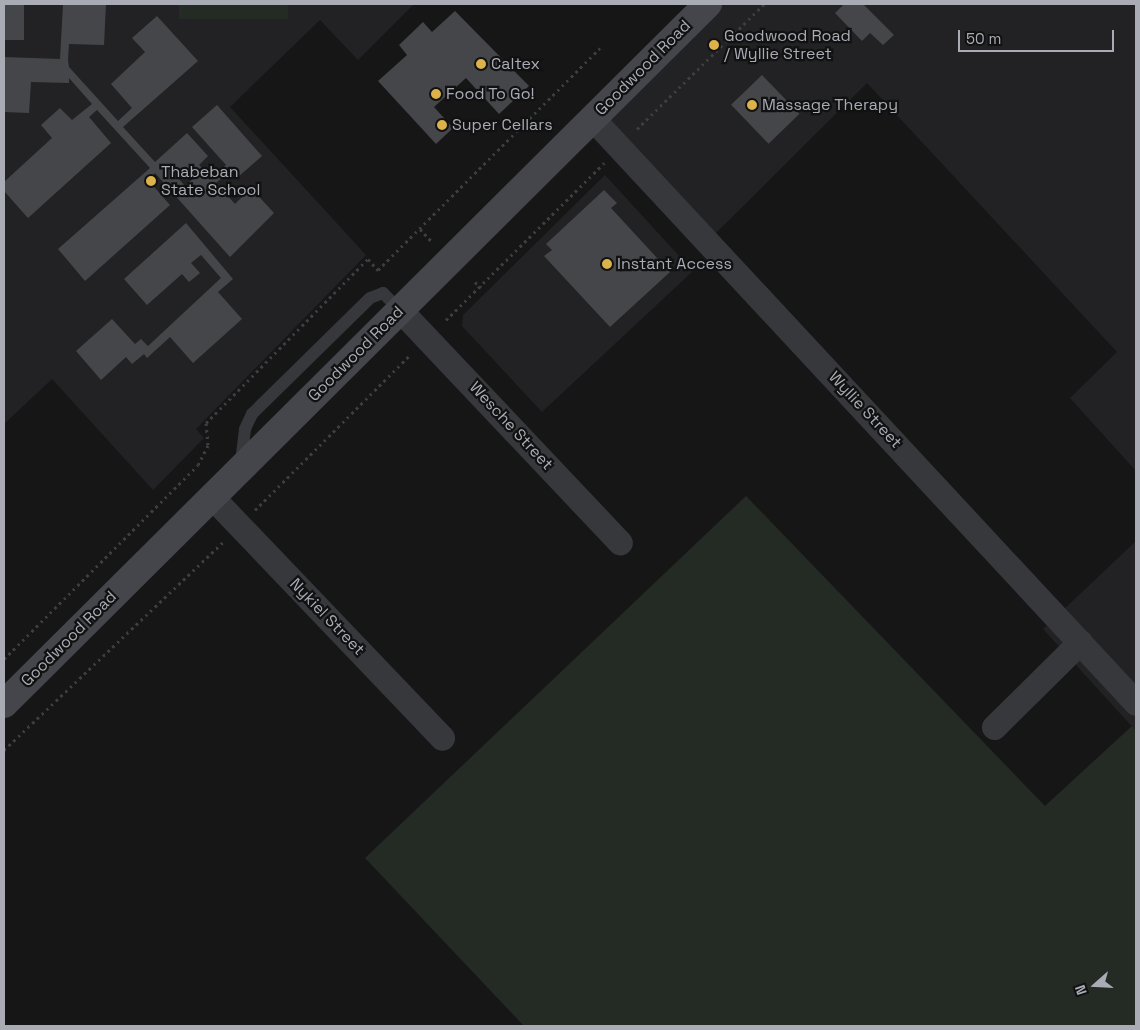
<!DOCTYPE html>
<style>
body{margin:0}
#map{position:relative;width:1140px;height:1030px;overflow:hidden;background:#161617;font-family:"Space Grotesk",sans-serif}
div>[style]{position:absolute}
.built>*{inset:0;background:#222224}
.green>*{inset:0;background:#242b25;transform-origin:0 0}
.building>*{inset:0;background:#454649;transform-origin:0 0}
.path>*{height:3px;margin-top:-1.5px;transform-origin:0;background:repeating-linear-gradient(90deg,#3d3e42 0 2.5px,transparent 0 6.5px)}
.lane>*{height:12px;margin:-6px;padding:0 6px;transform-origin:6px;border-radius:6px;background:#37383c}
.street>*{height:25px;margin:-12.5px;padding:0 12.5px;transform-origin:12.5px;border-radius:12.5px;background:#37383c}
.secondary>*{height:28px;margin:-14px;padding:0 14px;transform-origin:14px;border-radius:14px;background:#45464b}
.dots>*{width:14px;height:14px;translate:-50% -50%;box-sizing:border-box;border:2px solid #111112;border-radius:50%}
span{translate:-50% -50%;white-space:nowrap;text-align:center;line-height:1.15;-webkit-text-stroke:4.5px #111112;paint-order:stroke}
.poi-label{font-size:16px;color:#a9acb5}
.left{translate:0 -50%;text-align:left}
.street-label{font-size:16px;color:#a9acb5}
.frame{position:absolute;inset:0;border:5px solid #a9acb5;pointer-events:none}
.north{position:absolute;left:1070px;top:960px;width:50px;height:50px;-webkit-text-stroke:4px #111112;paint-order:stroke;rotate:251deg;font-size:14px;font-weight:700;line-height:20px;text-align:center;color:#a9acb5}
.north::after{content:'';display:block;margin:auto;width:18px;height:22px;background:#a9acb5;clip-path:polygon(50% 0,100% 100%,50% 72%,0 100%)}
.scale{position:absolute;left:958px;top:30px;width:156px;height:22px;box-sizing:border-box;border:2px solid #a9acb5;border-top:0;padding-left:6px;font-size:15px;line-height:18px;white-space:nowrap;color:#a9acb5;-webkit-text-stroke:4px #111112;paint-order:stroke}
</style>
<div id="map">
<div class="built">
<i style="clip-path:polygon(4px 4px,414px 4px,358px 60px,320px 20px,230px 107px,366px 255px,196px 429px,204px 438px,153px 490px,52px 379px,4px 424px)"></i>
<i style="clip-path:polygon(708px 4px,1136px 4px,1136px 471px,1070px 398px,1117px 352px,867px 83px,706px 243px,589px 119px)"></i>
<i style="clip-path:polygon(605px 175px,693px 271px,542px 412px,462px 326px,463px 315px)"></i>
<i style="clip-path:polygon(1136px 541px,1136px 731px,1043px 629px)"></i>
</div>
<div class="green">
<i style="left:179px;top:4px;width:109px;height:15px"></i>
<i style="clip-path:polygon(746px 496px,1045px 806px,1132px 726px,1136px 731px,1136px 1026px,524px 1026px,365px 858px)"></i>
</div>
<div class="building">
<i style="left:4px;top:4px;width:20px;height:36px"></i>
<i style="clip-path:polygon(evenodd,63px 4px,106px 4px,104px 45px,69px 44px,68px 60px,69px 67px,118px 121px,132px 108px,111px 84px,145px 52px,132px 38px,157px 16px,198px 61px,123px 127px,155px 162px,187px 133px,208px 156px,199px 165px,212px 178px,226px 165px,192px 127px,217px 105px,262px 156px,238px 177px,231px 170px,216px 183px,235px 204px,251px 188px,274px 213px,230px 257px,155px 173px,148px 180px,170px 205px,85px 281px,58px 249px,150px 168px,97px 110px,89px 117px,111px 143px,28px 218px,4px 191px,4px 182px,52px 138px,41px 125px,60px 108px,72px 120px,92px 104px,69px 78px,69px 83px,31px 82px,29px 113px,4px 112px,4px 57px,60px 59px,63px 4px,187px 172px,193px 179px,185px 186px,179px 179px,187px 172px)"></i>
<i style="clip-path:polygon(844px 4px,863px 4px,894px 35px,883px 45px,870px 33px,862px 41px,835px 13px)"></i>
<i style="clip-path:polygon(455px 11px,529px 86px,499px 114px,466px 78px,434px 107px,453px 128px,436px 144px,378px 81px,407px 55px,399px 45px,423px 22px,432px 32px)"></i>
<i style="left:762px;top:75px;width:54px;height:43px;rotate:46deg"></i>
<i style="clip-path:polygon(604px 190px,617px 203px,611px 208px,670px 272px,610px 327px,544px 256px,552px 250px,546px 244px)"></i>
<i style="clip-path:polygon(186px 223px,233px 279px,218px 292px,242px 319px,193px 363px,170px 337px,147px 358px,144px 354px,132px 364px,126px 357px,101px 380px,76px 351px,112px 319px,135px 344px,141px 339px,148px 346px,221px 278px,201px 255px,191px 263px,200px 273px,189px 282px,182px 274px,147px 305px,124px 279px)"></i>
</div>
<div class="path">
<i style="left:637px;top:129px;width:178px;rotate:-44.5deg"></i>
<i style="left:420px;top:229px;width:19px;rotate:47deg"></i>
<i style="left:475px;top:282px;width:8px;rotate:40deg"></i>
<i style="left:446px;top:320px;width:223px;rotate:-44.8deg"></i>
<i style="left:255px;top:510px;width:221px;rotate:-45deg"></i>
<i style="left:4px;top:659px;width:274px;rotate:-45deg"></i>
<i style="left:198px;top:465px;width:22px;rotate:-63deg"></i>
<i style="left:208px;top:445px;width:22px;rotate:-95deg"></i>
<i style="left:206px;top:423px;width:231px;rotate:-45.4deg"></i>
<i style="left:368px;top:259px;width:15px;rotate:48deg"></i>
<i style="left:378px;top:270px;width:314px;rotate:-45deg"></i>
<i style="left:4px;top:750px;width:302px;rotate:-43.5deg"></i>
</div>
<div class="lane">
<i style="left:241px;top:462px;width:33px;rotate:-83deg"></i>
<i style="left:245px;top:429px;width:17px;rotate:-65deg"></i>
<i style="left:252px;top:414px;width:165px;rotate:-44.5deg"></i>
<i style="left:370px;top:298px;width:14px;rotate:-21deg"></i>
<i style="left:383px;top:293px;width:24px;rotate:45deg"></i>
</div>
<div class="street">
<i style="left:593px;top:119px;width:797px;rotate:47.08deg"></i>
<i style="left:400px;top:310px;width:320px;rotate:46.6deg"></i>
<i style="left:212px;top:497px;width:333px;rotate:46.3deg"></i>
<i style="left:994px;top:727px;width:121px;rotate:-44.7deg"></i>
</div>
<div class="secondary">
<i style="left:4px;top:704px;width:993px;rotate:-44.84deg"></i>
</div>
<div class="dots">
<i style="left:714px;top:45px;background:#dbb34a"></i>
<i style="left:481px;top:64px;background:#dbb34a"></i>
<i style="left:436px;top:94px;background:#dbb34a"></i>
<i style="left:752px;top:105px;background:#dbb34a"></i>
<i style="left:442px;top:125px;background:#dbb34a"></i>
<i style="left:151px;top:181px;background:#dbb34a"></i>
<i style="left:607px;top:264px;background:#dbb34a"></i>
</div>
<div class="poi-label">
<span class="left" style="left:724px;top:45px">Goodwood Road<br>/ Wyllie Street</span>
<span class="left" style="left:491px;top:64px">Caltex</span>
<span class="left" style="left:446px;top:94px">Food To Go!</span>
<span class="left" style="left:762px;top:105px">Massage Therapy</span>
<span class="left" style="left:452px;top:125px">Super Cellars</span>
<span class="left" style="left:161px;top:181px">Thabeban<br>State School</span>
<span class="left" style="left:617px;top:264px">Instant Access</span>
</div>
<div class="street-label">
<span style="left:643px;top:68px;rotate:-45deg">Goodwood Road</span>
<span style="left:356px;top:354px;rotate:-45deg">Goodwood Road</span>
<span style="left:865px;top:410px;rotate:47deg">Wyllie Street</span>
<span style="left:511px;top:426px;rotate:47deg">Wesche Street</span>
<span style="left:327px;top:617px;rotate:46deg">Nykiel Street</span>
<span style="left:69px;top:639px;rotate:-45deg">Goodwood Road</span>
</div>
<div class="frame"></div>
<div class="north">N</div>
<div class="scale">50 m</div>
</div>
